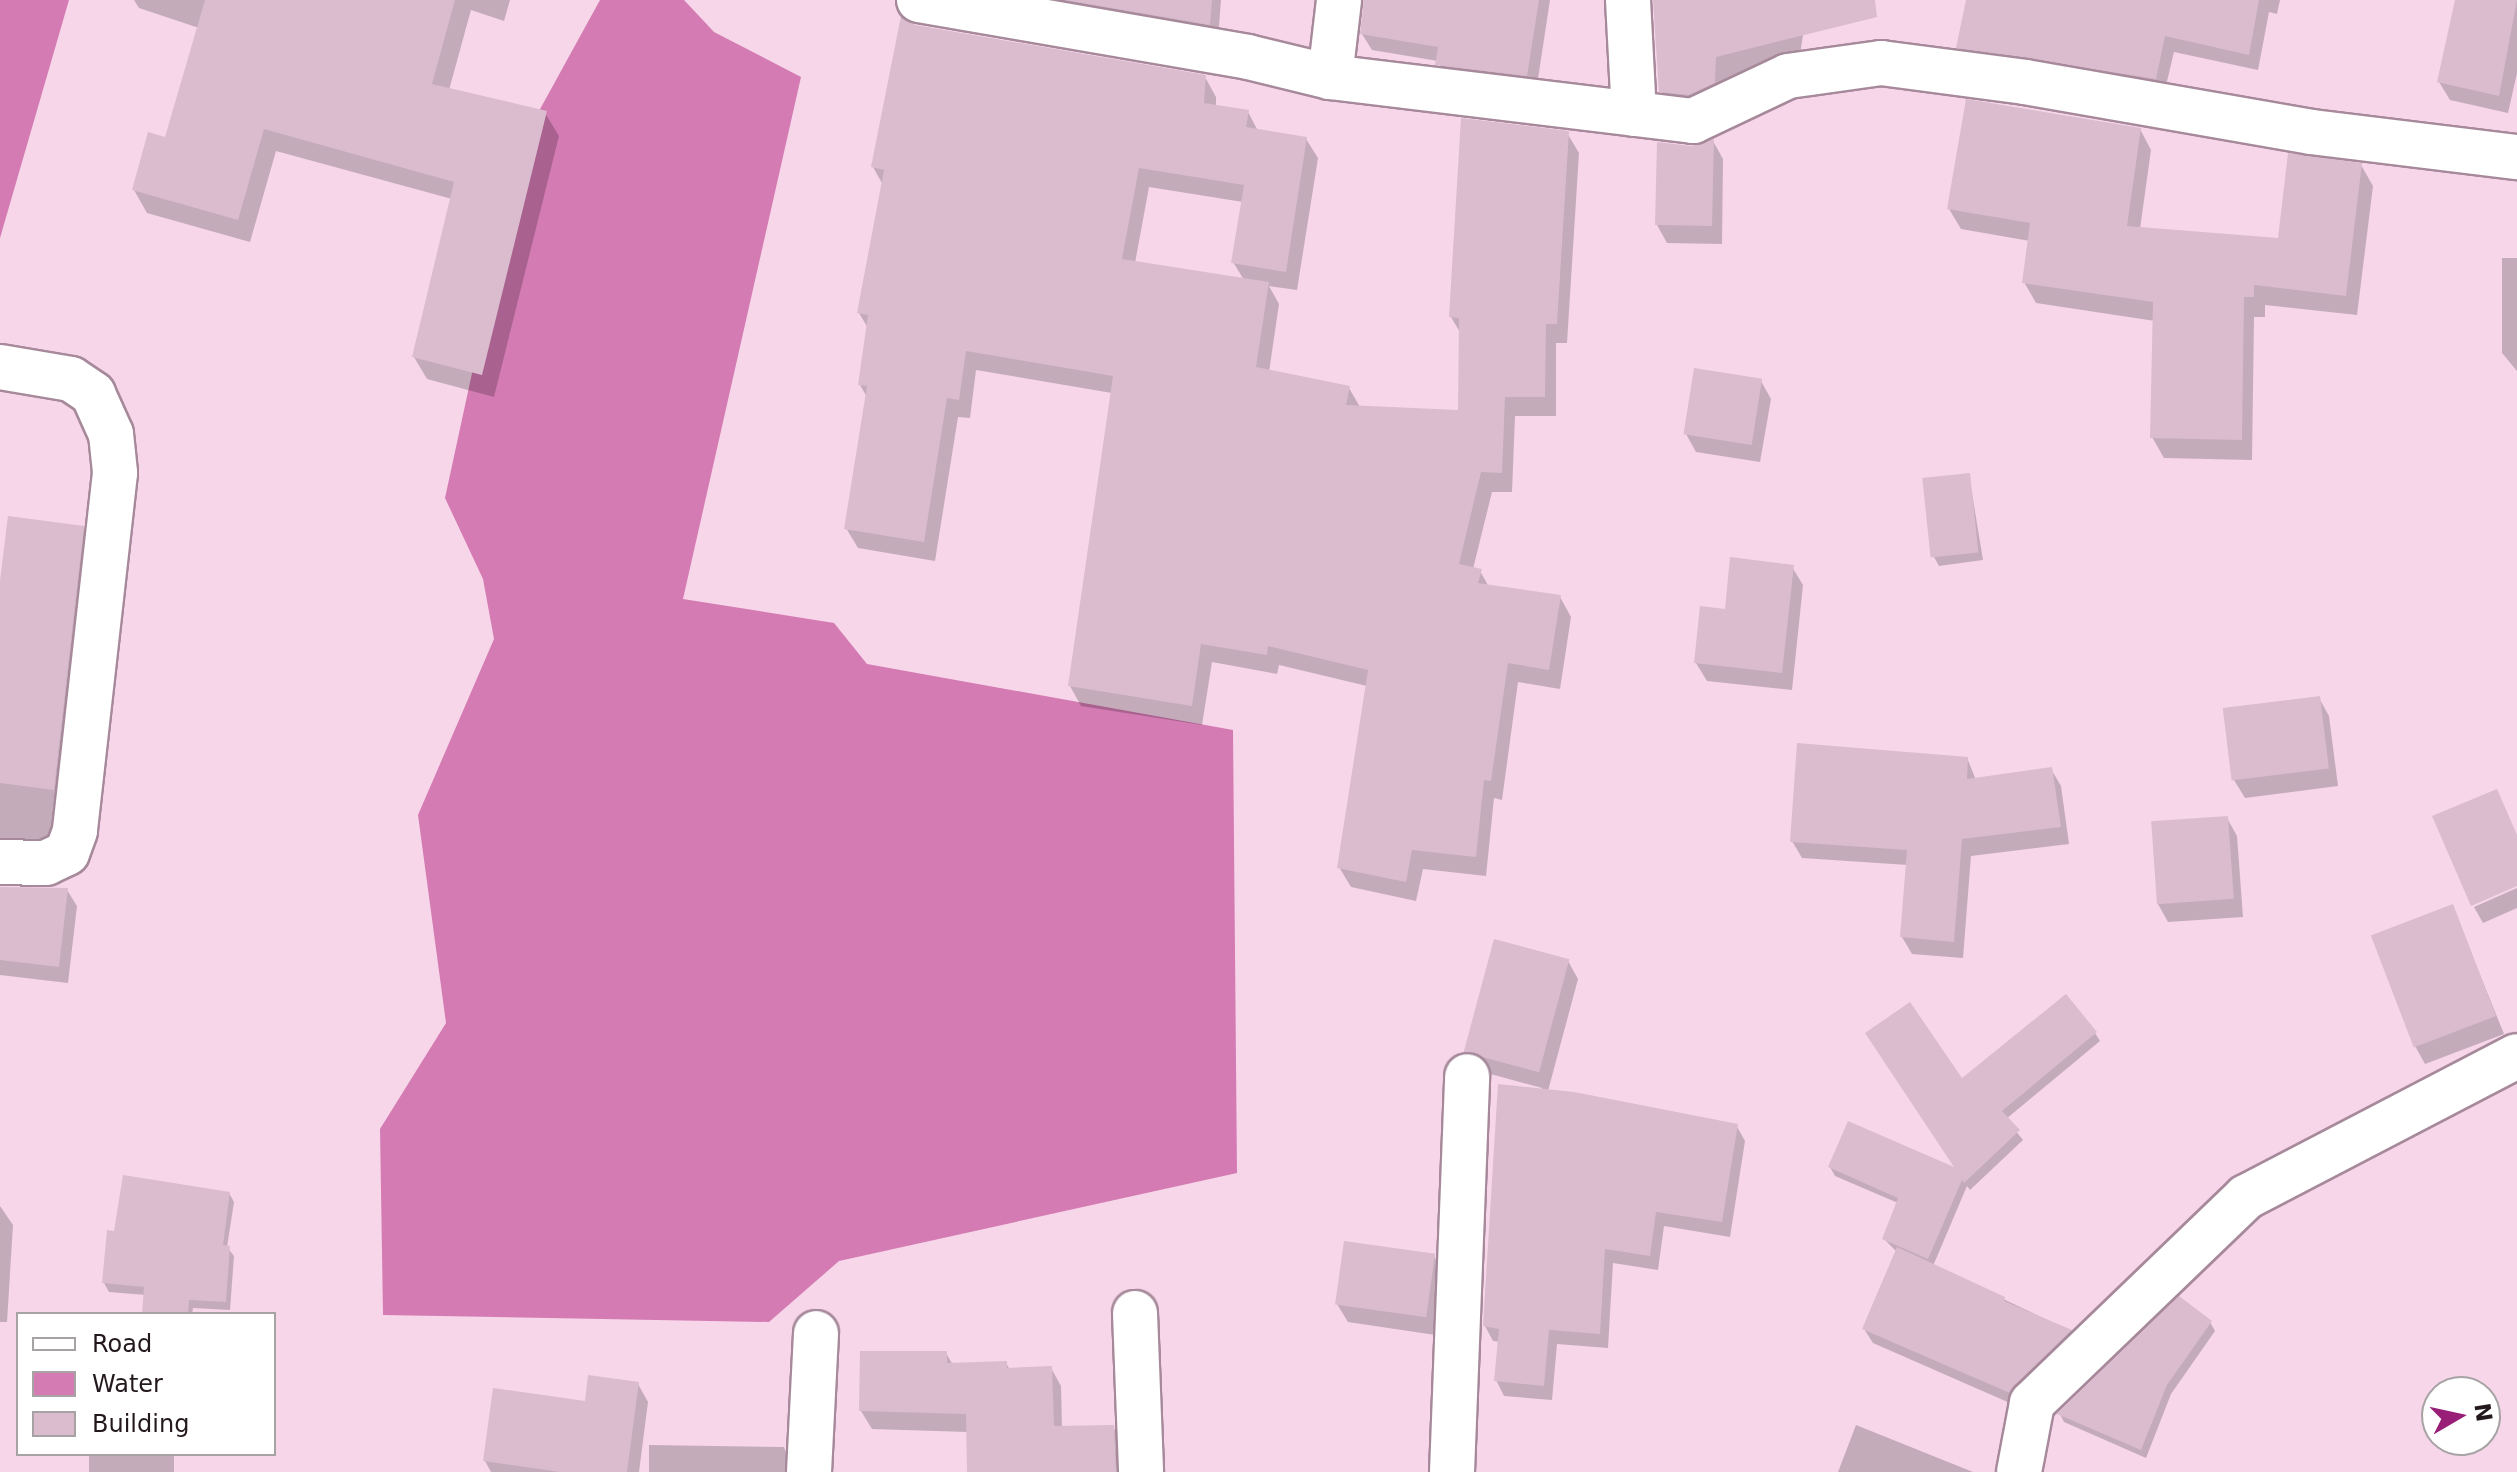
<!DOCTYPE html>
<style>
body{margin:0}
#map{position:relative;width:2517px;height:1472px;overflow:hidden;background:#f6d6e8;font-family:"DejaVu Sans",sans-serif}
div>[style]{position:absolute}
.water>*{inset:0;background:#d47bb4}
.shadow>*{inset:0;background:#0003;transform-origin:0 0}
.building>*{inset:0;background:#dabcce;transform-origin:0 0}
.roads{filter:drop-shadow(2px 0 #a6899a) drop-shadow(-2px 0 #a6899a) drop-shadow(0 2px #a6899a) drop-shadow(0 -2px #a6899a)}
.street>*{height:44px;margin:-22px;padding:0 22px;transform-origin:22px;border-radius:22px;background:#fff}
span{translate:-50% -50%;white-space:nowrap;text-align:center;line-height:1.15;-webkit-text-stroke:6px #fff;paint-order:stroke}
.legend{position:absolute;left:16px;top:1312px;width:260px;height:144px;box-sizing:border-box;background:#fff;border:2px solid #a7a3a5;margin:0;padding:10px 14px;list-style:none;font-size:24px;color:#23181e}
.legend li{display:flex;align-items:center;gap:16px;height:40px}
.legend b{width:40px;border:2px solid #a7a3a5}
.north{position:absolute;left:2421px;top:1376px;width:80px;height:80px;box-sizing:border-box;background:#fff;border:2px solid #a7a3a5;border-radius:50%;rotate:81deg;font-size:22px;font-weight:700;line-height:32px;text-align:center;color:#23181e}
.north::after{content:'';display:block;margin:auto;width:28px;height:36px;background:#991e77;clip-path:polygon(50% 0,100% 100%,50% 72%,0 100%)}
</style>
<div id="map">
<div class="water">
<i style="clip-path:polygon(0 0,69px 0,0 238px)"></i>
<i style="clip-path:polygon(600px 0,684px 0,714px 32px,801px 77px,683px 599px,834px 623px,867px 664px,1233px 730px,1237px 1173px,839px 1261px,769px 1322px,383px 1315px,380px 1129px,446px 1023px,418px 815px,494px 639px,483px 579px,445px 498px,522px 142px)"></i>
</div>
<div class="shadow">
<i style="clip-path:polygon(134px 0,510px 0,504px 21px,471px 10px,449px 90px,545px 113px,559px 136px,494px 397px,427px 379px,414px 357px,452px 199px,276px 151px,250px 242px,147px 213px,134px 190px,167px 140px,199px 28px,139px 8px)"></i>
<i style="clip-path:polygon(993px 0,1221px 0,1218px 39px)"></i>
<i style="clip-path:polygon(1364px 0,1550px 0,1536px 92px,1447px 81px,1438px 61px,1372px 50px,1362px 34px)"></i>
<i style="clip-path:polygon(1654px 0,1808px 0,1799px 62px,1728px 80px,1727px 106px,1674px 114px,1661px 91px)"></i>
<i style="clip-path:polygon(1968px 0,2280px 0,2277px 14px,2269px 12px,2258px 70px,2174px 52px,2164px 94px,1967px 64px,1958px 47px)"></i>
<i style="clip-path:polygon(2457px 0,2517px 0,2517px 73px,2508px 113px,2450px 100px,2439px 82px)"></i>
<i style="clip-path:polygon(evenodd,914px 27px,1205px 77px,1216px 97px,1216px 107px,1248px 112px,1258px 131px,1306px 139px,1318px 158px,1297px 290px,1269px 286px,1279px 304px,1269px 372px,1349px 388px,1360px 407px,1460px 412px,1461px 334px,1451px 317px,1567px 133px,1579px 153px,1567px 343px,1556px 343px,1556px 416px,1515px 416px,1512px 492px,1492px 492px,1473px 569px,1480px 571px,1489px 587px,1560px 597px,1571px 617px,1560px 689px,1518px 682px,1502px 800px,1494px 798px,1486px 876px,1423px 869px,1416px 901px,1351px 887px,1339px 867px,1367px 686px,1279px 665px,1277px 674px,1212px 662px,1202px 725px,1081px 706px,1070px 686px,1112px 393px,976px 370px,970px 418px,958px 417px,935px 561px,858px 548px,846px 528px,867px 397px,860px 385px,868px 328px,859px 313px,883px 185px,873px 167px,914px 27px,1149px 187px,1243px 202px,1233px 262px,1244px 280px,1135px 263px,1149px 187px)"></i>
<i style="clip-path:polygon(2140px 129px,2151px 150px,2140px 229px,2280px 240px,2361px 165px,2373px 186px,2357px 315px,2265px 305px,2265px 317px,2254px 317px,2252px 460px,2164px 458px,2152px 437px,2155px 321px,2036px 303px,2024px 282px,2030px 241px,1961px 229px,1949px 209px)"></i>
<i style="clip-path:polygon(1713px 141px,1723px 159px,1722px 244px,1667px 243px,1657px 225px)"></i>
<i style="clip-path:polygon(2502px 258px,2517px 258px,2517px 371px,2502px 353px)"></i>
<i style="clip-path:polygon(1761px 381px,1771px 399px,1760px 462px,1696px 452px,1686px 434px)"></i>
<i style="clip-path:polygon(1969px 475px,1983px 560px,1939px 566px,1934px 557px)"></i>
<i style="clip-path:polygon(83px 528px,92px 544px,55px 851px,0 856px,0 597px)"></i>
<i style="clip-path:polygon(1792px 567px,1803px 585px,1792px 690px,1707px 681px,1696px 663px,1727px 611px)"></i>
<i style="clip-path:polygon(2319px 698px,2329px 716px,2338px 786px,2245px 798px,2234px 780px)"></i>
<i style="clip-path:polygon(1967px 758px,1976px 780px,2051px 769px,2061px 786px,2069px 844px,1971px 856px,1963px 958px,1912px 954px,1902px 937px,1908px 865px,1802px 858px,1792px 841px)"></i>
<i style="clip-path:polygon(2227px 818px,2237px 836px,2243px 917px,2168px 922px,2158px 904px)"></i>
<i style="clip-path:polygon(2517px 888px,2517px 908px,2483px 923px,2474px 907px)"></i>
<i style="clip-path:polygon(0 889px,67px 890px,77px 906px,68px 983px,0 975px)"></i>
<i style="clip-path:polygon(2452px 906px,2504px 1034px,2425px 1064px,2415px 1046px)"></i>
<i style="clip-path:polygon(1568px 961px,1578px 979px,1548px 1091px,1736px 1125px,1745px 1141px,1730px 1237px,1664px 1226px,1658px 1270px,1613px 1263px,1608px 1348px,1557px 1344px,1552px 1400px,1504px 1396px,1496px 1380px,1500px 1342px,1493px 1341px,1485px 1326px,1542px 1088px,1476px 1070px,1466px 1052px)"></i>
<i style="clip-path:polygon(2095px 1033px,2100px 1041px,2006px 1119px,2023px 1140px,1970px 1190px,1967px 1186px,1933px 1266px,2071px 1331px,2079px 1346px,2019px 1407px,1873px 1343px,1864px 1329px,1897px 1252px,1884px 1239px,1898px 1203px,1835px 1176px,1830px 1167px,1958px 1171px,1962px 1081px)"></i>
<i style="clip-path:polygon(229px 1193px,234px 1202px,227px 1247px,234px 1256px,230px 1310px,193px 1308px,192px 1314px,144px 1314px,146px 1295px,109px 1292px,104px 1283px,115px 1233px)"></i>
<i style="clip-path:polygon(0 1206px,13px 1225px,7px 1322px,0 1322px)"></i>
<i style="clip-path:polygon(1434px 1256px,1444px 1274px,1442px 1336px,1348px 1322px,1337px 1304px)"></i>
<i style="clip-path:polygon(2210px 1322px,2215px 1331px,2171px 1394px,2146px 1458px,2064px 1422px,2060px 1414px)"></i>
<i style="clip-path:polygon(946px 1353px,953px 1365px,1006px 1363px,1010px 1370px,1051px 1368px,1061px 1386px,1062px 1428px,1113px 1427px,1124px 1445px,1125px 1472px,969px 1472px,968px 1432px,872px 1429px,861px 1411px)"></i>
<i style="clip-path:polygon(638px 1384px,648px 1402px,639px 1472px,491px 1472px,485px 1461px)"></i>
<i style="clip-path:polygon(1856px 1425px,1973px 1472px,1838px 1472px)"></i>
<i style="clip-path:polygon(649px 1445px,784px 1447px,794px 1472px,649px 1472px)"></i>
<i style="left:89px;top:1454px;width:85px;height:18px"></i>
</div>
<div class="building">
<i style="clip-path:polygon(205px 0,455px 0,432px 84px,547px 111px,482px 375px,412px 357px,454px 182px,264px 129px,238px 220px,132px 190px,148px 132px,165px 137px)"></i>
<i style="clip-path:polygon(1065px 0,1212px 0,1210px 25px)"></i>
<i style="clip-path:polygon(1364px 0,1539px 0,1527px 76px,1435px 65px,1438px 47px,1360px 34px)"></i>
<i style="clip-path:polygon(1653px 0,1875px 0,1877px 17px,1716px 57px,1715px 83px,1689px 95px,1659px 92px)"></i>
<i style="clip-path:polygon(1966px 0,2259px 0,2249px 55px,2165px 36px,2156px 79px,1956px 48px)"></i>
<i style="clip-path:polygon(2455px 0,2517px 0,2499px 96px,2437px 82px)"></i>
<i style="clip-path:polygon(901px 16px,915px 25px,1206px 75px,1204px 103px,1249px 110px,1246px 127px,1307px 137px,1286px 272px,1231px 263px,1244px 185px,1139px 168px,1122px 259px,1269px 282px,1256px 367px,1350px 386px,1346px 405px,1458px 410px,1459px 318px,1449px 317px,1461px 118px,1569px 131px,1557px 324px,1546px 324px,1545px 397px,1505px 397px,1502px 473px,1481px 472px,1459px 564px,1482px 569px,1478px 583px,1561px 595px,1549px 670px,1508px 663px,1491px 781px,1484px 780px,1476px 857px,1412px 850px,1406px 882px,1337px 868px,1368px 670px,1268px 646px,1267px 655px,1201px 644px,1192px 706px,1068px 686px,1113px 376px,966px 351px,959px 400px,947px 398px,924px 542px,844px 529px,867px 386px,858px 385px,868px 315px,857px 313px,884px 170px,871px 167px)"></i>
<i style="clip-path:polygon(1966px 99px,2141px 128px,2127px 226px,2278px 238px,2288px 153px,2362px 163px,2346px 296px,2254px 285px,2254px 297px,2244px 297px,2242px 440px,2150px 438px,2153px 302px,2022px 283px,2030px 223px,1947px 209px)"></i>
<i style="clip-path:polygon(1714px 139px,1712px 226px,1655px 225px,1657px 142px,1691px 146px)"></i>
<i style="left:1694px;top:368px;width:69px;height:67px;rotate:9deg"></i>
<i style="left:1970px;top:473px;width:80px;height:48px;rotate:84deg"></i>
<i style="clip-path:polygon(8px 516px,84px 526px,54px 790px,0 783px,0 581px)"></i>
<i style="clip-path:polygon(1730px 557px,1794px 565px,1782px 673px,1694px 663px,1700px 606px,1725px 609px)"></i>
<i style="left:2320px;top:696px;width:73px;height:98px;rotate:83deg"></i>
<i style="clip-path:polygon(1797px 743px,1968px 757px,1967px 779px,2052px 767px,2061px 827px,1962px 839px,1954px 942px,1900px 937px,1907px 850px,1790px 842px)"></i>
<i style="clip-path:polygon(2497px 789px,2517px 835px,2517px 886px,2471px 906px,2432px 816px)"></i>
<i style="left:2228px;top:816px;width:83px;height:77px;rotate:86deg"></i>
<i style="clip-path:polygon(0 887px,68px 888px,59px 967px,0 960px)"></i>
<i style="left:2453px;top:904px;width:120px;height:88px;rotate:69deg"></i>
<i style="left:1494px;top:939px;width:78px;height:117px;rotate:15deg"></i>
<i style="clip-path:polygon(2066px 994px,2097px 1032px,2002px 1111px,2020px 1130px,1964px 1183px,1962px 1180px,1928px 1259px,1882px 1239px,1898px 1198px,1828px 1167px,1848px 1121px,1954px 1167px,1865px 1033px,1910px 1002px,1962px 1078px)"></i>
<i style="clip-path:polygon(1498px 1084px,1574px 1092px,1738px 1124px,1722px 1222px,1656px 1212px,1650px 1256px,1605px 1249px,1600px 1334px,1549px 1330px,1544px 1386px,1494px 1381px,1499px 1329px,1483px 1326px)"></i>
<i style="clip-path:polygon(123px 1175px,230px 1192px,223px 1245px,230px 1246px,226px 1302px,189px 1300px,188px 1314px,142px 1314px,144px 1287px,102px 1283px,107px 1230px,114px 1231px)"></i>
<i style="left:1344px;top:1241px;width:92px;height:64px;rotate:8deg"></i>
<i style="clip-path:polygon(1897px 1247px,2005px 1297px,2004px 1301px,2072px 1330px,2010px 1393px,1862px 1329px)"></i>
<i style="clip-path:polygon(2179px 1296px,2212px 1321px,2167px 1385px,2141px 1450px,2057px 1414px)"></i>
<i style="clip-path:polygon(860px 1351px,947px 1351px,947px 1363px,1007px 1361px,1007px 1368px,1052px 1366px,1054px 1426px,1114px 1425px,1116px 1472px,967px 1472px,966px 1414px,859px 1411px)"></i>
<i style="clip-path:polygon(588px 1375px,639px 1382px,627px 1472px,560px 1472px,483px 1461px,493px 1388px,585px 1401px)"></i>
</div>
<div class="roads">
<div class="street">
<i style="left:919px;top:0;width:334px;rotate:9.8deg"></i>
<i style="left:1248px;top:57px;width:84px;rotate:13.7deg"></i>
<i style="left:1330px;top:77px;width:366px;rotate:6.9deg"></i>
<i style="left:1693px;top:121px;width:105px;rotate:-25.3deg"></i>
<i style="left:1788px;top:76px;width:94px;rotate:-8deg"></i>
<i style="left:1881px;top:63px;width:145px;rotate:7.5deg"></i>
<i style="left:2025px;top:82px;width:291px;rotate:9.9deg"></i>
<i style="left:2312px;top:132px;width:207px;rotate:7deg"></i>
<i style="left:1628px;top:0;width:114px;rotate:87deg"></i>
<i style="left:1330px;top:77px;width:78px;rotate:-83.3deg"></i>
<i style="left:0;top:367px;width:72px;rotate:9.6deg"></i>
<i style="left:71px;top:379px;width:27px;rotate:34deg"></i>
<i style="left:93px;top:394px;width:44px;rotate:65.8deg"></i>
<i style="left:111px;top:434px;width:39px;rotate:84deg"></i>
<i style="left:115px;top:473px;width:360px;rotate:96.4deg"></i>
<i style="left:75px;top:831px;width:23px;rotate:110deg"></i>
<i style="left:67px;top:853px;width:23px;rotate:155deg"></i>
<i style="left:46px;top:863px;width:46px;rotate:-178.8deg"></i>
<i style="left:1135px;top:1313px;width:159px;rotate:87.8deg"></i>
<i style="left:809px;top:1472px;width:139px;rotate:-87.1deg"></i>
<i style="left:1452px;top:1472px;width:396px;rotate:-87.8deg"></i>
<i style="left:2019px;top:1472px;width:70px;rotate:-79.3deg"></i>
<i style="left:2032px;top:1403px;width:297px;rotate:-43.9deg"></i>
<i style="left:2246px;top:1197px;width:305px;rotate:-27.5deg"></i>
</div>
</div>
<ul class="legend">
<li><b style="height:10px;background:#fff"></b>Road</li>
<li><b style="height:22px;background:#d47bb4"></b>Water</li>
<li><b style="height:22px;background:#dabcce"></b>Building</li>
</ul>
<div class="north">N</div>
</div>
